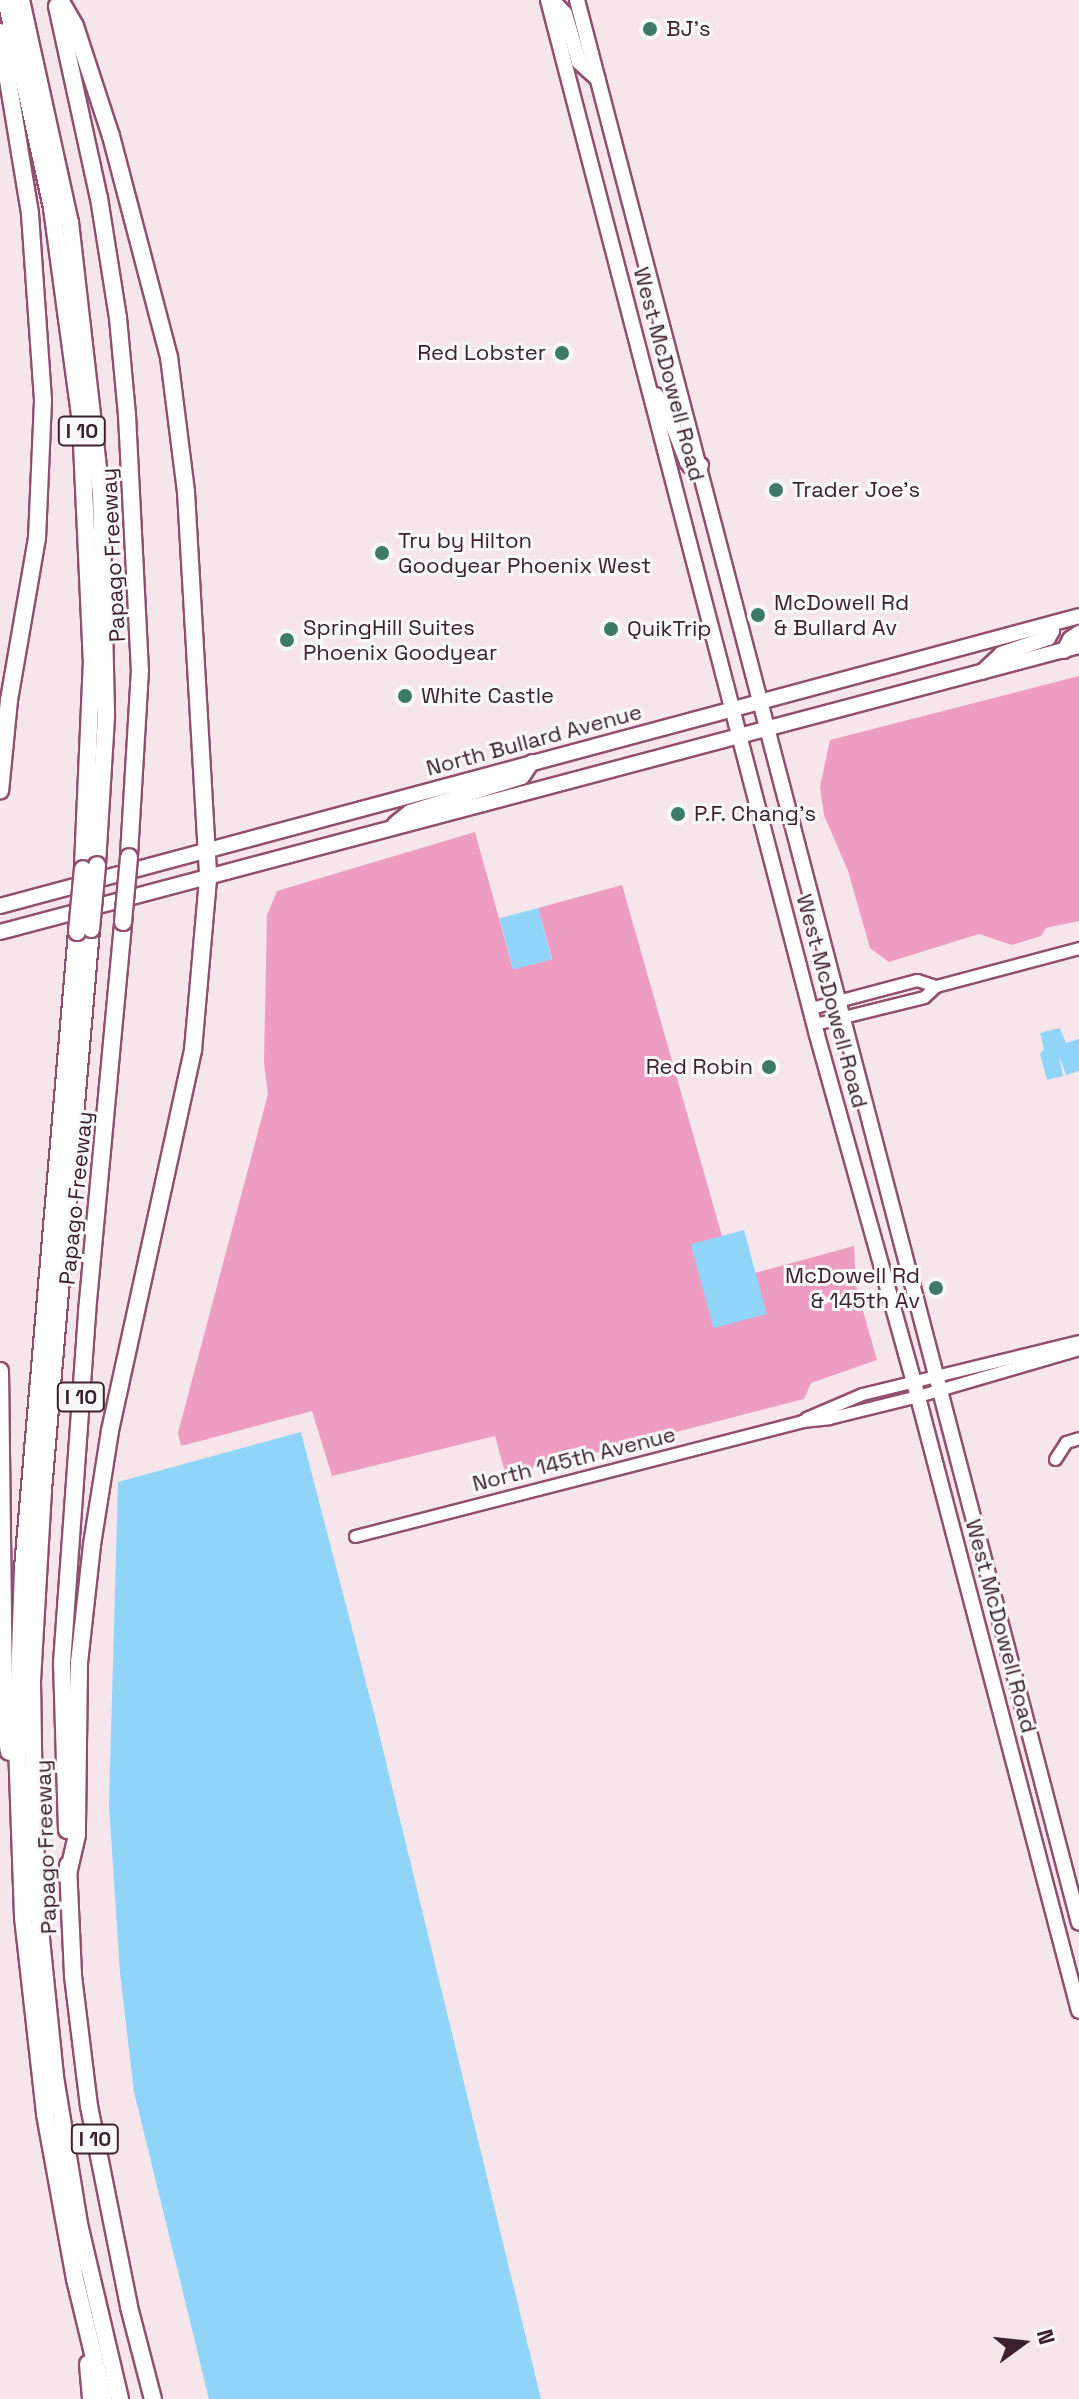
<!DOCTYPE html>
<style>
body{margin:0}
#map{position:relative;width:1079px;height:2399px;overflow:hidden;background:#f6e6ec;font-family:"Space Grotesk",sans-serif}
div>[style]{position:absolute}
.green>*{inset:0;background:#ed9dc1}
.water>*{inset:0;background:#90d5f8;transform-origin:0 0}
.roads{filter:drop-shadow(2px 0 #914f6e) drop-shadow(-2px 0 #914f6e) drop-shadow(0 2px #914f6e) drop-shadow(0 -2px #914f6e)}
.minor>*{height:11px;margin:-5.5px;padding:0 5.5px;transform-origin:5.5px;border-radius:5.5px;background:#fff}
.major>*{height:14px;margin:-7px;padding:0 7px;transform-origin:7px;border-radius:7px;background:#fff}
.highway>*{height:16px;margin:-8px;padding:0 8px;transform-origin:8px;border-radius:8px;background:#fff}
.bridges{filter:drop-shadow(2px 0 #914f6e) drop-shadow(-2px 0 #914f6e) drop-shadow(0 2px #914f6e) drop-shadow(0 -2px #914f6e)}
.highway-bridge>*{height:16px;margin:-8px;padding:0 8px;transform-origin:8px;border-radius:8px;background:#fff}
.dots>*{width:22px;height:22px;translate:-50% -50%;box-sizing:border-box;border:4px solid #f8f8f8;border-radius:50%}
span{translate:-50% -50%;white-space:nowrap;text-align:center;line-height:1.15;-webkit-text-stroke:6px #f8f8f8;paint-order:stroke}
.shield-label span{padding:2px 6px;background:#f8f8f8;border:2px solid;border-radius:6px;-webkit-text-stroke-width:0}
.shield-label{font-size:20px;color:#3c202d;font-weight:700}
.poi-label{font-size:22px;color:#3c202d}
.left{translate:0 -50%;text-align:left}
.right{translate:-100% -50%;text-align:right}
.street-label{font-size:22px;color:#3c202d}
.north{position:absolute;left:983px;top:2303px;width:80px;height:80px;-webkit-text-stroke:6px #f8f8f8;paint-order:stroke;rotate:75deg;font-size:22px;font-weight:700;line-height:32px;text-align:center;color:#3c202d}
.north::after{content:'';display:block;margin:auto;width:28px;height:36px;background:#3c202d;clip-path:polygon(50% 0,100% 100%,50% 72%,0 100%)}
</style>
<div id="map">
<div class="green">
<i style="clip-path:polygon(1079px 676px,1079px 921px,1046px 928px,1041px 936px,1012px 945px,979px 934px,889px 962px,870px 948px,848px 871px,824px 815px,820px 787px,830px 740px)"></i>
<i style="clip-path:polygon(475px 832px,513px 969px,552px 959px,538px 908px,622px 885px,722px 1236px,691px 1245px,766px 1314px,755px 1273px,854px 1246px,856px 1286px,877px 1360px,811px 1383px,804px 1399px,506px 1476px,495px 1436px,332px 1476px,312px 1411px,181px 1446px,178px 1433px,268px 1094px,264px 1062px,267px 915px,277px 891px)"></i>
</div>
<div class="water">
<i style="left:538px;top:908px;width:53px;height:40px;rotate:75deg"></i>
<i style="clip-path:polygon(1060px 1028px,1066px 1043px,1079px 1039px,1079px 1071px,1066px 1075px,1059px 1056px,1063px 1076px,1047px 1080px,1040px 1054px,1044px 1049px,1040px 1033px)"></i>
<i style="left:744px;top:1230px;width:87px;height:55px;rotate:75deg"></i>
<i style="clip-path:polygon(301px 1432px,377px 1725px,541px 2399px,209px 2399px,134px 2092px,120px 1973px,109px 1805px,118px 1482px)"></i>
</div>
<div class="roads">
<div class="minor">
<i style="left:811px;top:1008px;width:110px;rotate:-14.8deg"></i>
<i style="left:917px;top:980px;width:20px;rotate:18deg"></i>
<i style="left:815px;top:1024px;width:112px;rotate:-13.9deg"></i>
<i style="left:924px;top:997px;width:16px;rotate:-43deg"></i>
<i style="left:936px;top:986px;width:148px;rotate:-14.9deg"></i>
<i style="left:806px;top:1418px;width:61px;rotate:-23.2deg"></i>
<i style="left:862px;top:1394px;width:223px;rotate:-13.7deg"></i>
<i style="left:1055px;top:1459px;width:20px;rotate:-57deg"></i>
<i style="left:1066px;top:1442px;width:14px;rotate:-17deg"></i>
<i style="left:355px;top:1536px;width:462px;rotate:-14.4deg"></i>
<i style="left:802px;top:1421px;width:27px;rotate:-6deg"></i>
<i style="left:829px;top:1418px;width:92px;rotate:-13.9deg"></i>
<i style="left:918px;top:1396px;width:168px;rotate:-16.3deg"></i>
</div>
<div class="major">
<i style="left:548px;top:0;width:1069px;rotate:75.43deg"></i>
<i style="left:817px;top:1035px;width:360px;rotate:74.4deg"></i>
<i style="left:914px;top:1382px;width:650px;rotate:75.3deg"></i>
<i style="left:552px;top:0;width:19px;rotate:47deg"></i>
<i style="left:565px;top:14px;width:50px;rotate:73.7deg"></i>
<i style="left:579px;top:62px;width:25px;rotate:42deg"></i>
<i style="left:577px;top:0;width:1987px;rotate:75.37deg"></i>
<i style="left:656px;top:395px;width:22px;rotate:56deg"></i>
<i style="left:668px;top:413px;width:53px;rotate:68.8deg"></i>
<i style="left:687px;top:462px;width:5px;rotate:53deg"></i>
<i style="left:690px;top:466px;width:11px;rotate:-5deg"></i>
<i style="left:1064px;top:651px;width:13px;rotate:-63deg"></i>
<i style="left:1070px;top:639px;width:11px;rotate:-34deg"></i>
<i style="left:982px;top:672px;width:26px;rotate:-43deg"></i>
<i style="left:1001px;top:654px;width:50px;rotate:-18.8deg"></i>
<i style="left:1048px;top:638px;width:8px;rotate:-60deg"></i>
<i style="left:1052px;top:631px;width:7px;rotate:-98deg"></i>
<i style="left:395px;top:824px;width:19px;rotate:-39deg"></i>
<i style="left:410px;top:812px;width:117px;rotate:-17.4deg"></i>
<i style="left:522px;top:777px;width:18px;rotate:-56deg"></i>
<i style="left:0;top:906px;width:1117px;rotate:-15.04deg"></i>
<i style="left:0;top:932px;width:1116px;rotate:-14.85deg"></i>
</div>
<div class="highway">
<i style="left:6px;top:0;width:213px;rotate:77.5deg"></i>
<i style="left:52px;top:208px;width:216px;rotate:82.3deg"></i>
<i style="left:81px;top:422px;width:238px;rotate:87.4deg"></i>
<i style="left:92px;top:660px;width:209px;rotate:92.5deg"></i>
<i style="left:21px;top:0;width:227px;rotate:77.6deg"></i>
<i style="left:70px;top:222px;width:272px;rotate:83.5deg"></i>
<i style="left:101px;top:492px;width:225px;rotate:88.7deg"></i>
<i style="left:106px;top:717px;width:148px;rotate:93.5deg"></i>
<i style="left:60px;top:0;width:30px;rotate:60deg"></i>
<i style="left:75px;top:26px;width:116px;rotate:71.9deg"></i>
<i style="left:111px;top:136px;width:228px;rotate:75.3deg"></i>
<i style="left:169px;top:357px;width:136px;rotate:82.8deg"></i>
<i style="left:186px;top:492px;width:388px;rotate:86.7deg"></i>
<i style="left:208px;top:879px;width:172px;rotate:95deg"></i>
<i style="left:193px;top:1050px;width:390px;rotate:102.3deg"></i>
<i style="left:110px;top:1431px;width:115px;rotate:99deg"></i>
<i style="left:92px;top:1545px;width:118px;rotate:96.3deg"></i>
<i style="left:79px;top:1662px;width:173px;rotate:90.7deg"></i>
<i style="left:77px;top:1835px;width:39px;rotate:103deg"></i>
<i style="left:57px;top:6px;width:197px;rotate:77.7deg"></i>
<i style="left:99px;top:198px;width:121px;rotate:81deg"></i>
<i style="left:118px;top:318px;width:97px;rotate:84.7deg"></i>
<i style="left:127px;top:415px;width:255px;rotate:87.1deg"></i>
<i style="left:140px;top:670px;width:187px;rotate:93.4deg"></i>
<i style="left:0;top:32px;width:184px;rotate:80.6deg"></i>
<i style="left:30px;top:214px;width:187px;rotate:86deg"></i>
<i style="left:43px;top:401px;width:137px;rotate:92.5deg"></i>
<i style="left:37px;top:538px;width:164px;rotate:99.8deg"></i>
<i style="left:9px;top:700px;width:91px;rotate:95.6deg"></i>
<i style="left:91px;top:929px;width:563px;rotate:94.89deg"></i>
<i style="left:43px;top:1490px;width:192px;rotate:93.3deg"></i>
<i style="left:32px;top:1682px;width:134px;rotate:89.1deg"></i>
<i style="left:34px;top:1816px;width:93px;rotate:87.5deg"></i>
<i style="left:38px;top:1909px;width:169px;rotate:84.2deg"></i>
<i style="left:55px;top:2077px;width:149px;rotate:80.7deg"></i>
<i style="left:79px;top:2224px;width:180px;rotate:76.8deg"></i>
<i style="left:77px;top:932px;width:638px;rotate:94.85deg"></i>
<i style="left:23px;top:1568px;width:176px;rotate:92deg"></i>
<i style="left:17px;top:1744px;width:173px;rotate:88deg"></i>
<i style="left:23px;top:1917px;width:198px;rotate:83.6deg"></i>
<i style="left:45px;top:2114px;width:168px;rotate:79.7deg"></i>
<i style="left:75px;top:2279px;width:123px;rotate:76.4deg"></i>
<i style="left:0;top:1371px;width:346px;rotate:89.3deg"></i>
<i style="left:4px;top:1717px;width:35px;rotate:82deg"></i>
<i style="left:67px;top:1830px;width:167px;rotate:-91.7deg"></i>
<i style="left:62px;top:1663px;width:352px;rotate:-85.9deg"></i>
<i style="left:87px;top:1312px;width:392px;rotate:-84.7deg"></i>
<i style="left:68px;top:1865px;width:111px;rotate:87.4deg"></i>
<i style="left:73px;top:1976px;width:131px;rotate:83deg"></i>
<i style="left:89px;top:2106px;width:205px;rotate:78.7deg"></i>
<i style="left:129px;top:2307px;width:95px;rotate:75.4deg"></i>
<i style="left:88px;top:2364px;width:35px;rotate:85deg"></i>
</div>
</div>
<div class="bridges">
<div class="highway-bridge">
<i style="left:123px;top:922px;width:65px;rotate:-84.7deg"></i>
<i style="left:91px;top:929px;width:64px;rotate:-84.6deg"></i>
<i style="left:77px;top:932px;width:63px;rotate:-84.6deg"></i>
</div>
</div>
<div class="dots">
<i style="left:650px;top:29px;background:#3d7b68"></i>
<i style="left:562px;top:353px;background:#3d7b68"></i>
<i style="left:776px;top:490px;background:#3d7b68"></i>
<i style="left:382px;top:553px;background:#3d7b68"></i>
<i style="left:758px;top:615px;background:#3d7b68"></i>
<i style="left:611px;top:629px;background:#3d7b68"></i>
<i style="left:287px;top:640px;background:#3d7b68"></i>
<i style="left:405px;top:696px;background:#3d7b68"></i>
<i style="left:678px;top:814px;background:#3d7b68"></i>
<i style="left:769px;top:1067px;background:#3d7b68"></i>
<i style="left:936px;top:1288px;background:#3d7b68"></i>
</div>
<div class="shield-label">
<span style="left:82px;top:431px">I 10</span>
<span style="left:81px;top:1397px">I 10</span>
<span style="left:95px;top:2139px">I 10</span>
</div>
<div class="poi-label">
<span class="left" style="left:666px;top:29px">BJ's</span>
<span class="right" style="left:546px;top:353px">Red Lobster</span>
<span class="left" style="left:792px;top:490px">Trader Joe's</span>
<span class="left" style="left:398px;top:553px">Tru by Hilton<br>Goodyear Phoenix West</span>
<span class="left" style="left:774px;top:615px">McDowell Rd<br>&amp; Bullard Av</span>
<span class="left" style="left:303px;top:640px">SpringHill Suites<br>Phoenix Goodyear</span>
<span class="left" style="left:627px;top:629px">QuikTrip</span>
<span class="left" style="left:421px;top:696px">White Castle</span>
<span class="left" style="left:694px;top:814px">P.F. Chang's</span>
<span class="right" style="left:753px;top:1067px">Red Robin</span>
<span class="right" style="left:920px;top:1288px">McDowell Rd<br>&amp; 145th Av</span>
</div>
<div class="street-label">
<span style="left:669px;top:374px;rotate:75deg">West McDowell Road</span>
<span style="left:113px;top:555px;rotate:-93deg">Papago Freeway</span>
<span style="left:534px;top:740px;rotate:-15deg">North Bullard Avenue</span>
<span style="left:832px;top:1001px;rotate:75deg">West McDowell Road</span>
<span style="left:76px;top:1198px;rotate:-84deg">Papago Freeway</span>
<span style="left:574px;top:1459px;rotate:-14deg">North 145th Avenue</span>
<span style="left:1001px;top:1626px;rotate:75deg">West McDowell Road</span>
<span style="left:46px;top:1847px;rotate:-92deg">Papago Freeway</span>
</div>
<div class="north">N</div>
</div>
